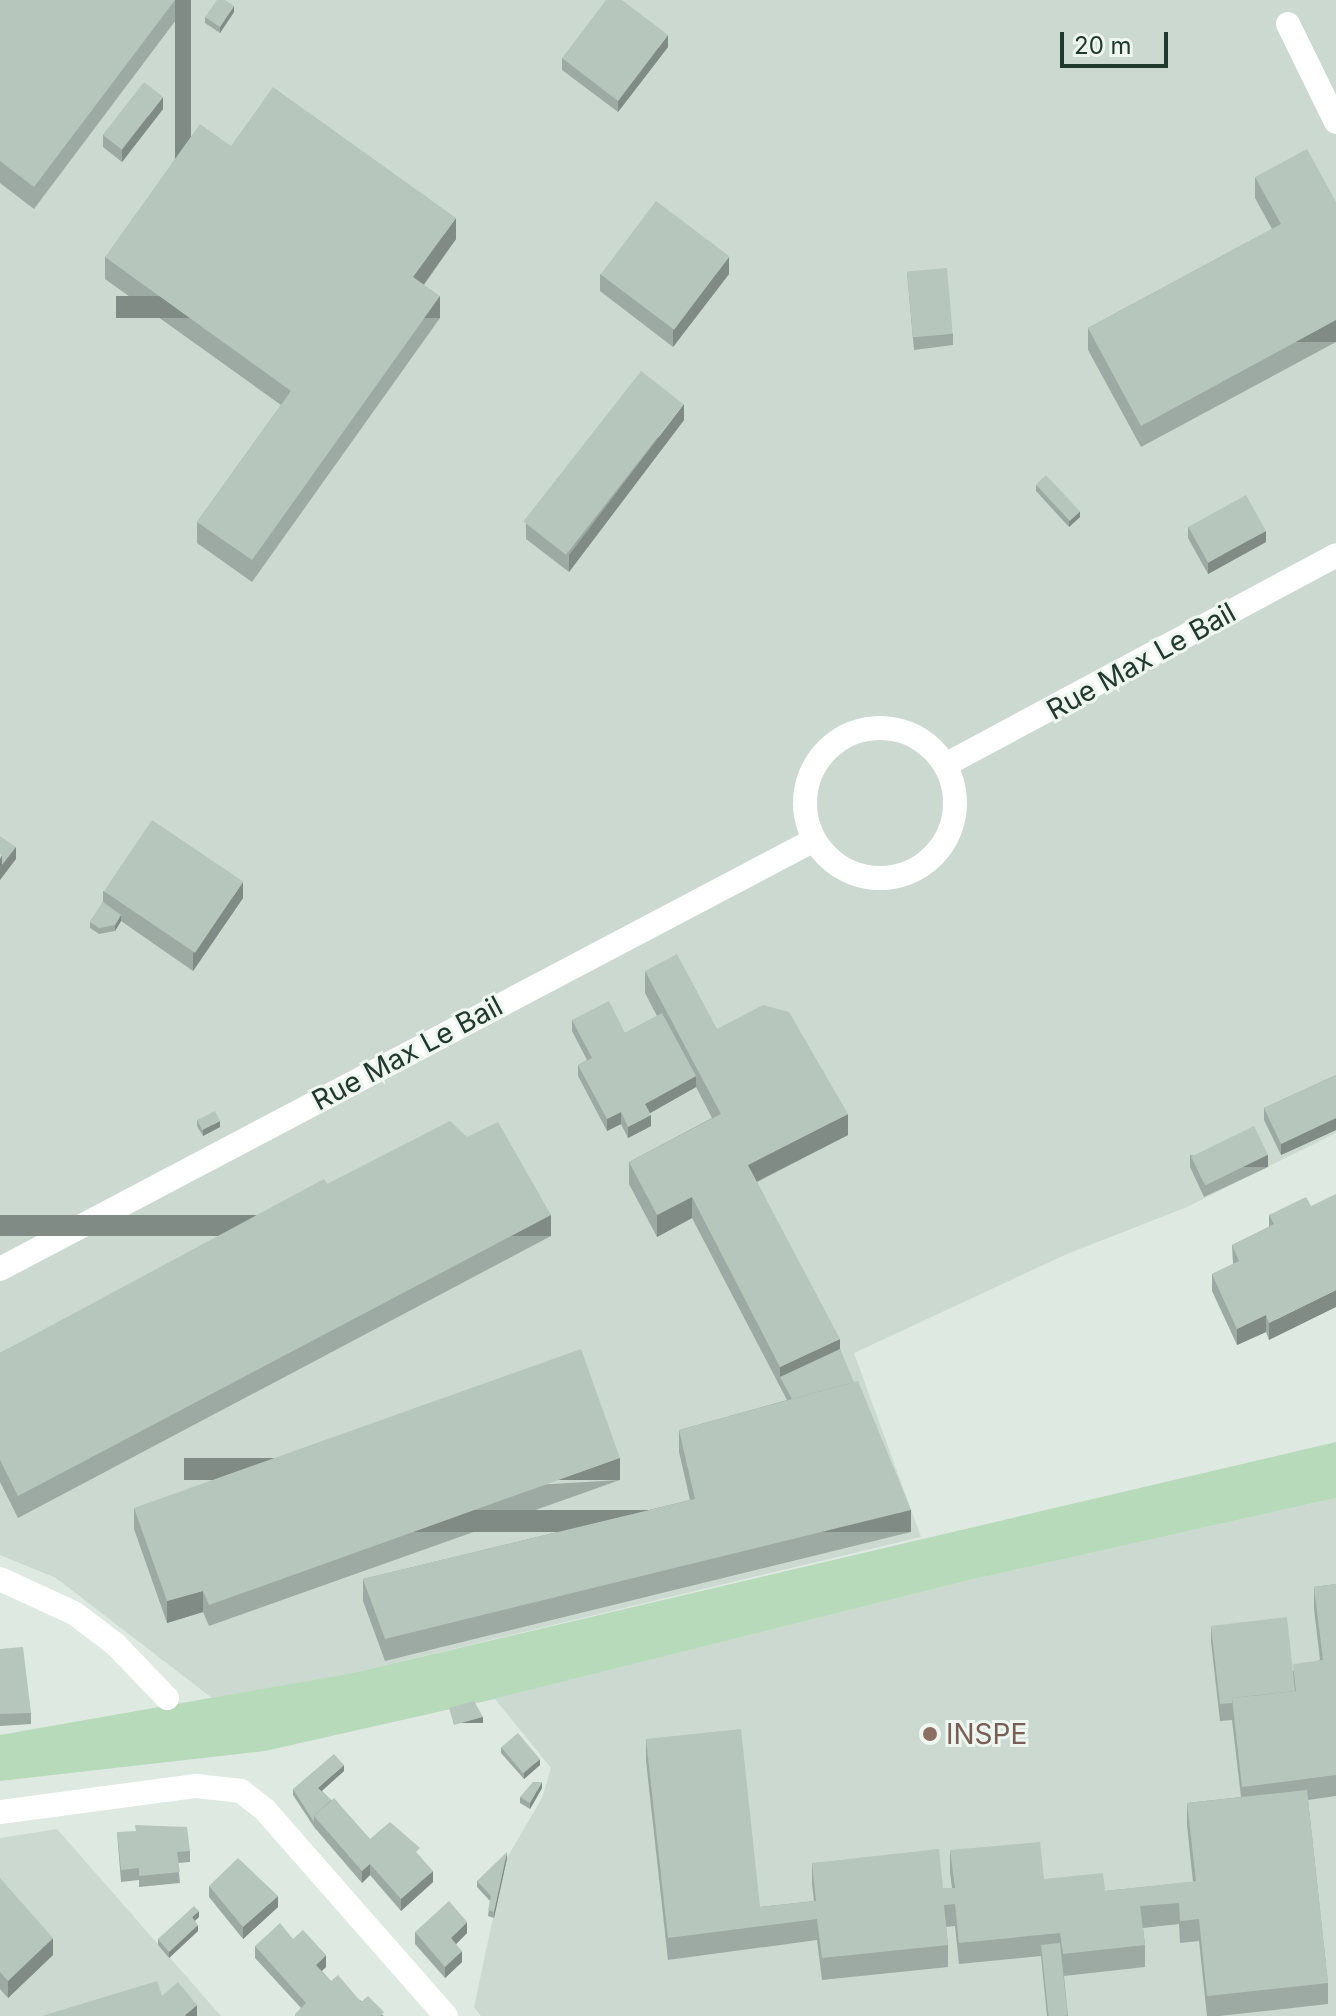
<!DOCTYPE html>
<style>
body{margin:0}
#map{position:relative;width:1336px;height:2016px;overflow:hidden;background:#dee9e2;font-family:Inter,sans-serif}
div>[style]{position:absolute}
.built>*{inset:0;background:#ccd9d1}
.green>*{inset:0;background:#b7daba}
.minor>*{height:24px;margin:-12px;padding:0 12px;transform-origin:12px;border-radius:12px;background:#fff}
.minor>.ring{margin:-12px;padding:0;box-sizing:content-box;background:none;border:24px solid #fff;border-radius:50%}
.wall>*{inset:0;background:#9daaa3}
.shaded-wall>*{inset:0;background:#7f8b84;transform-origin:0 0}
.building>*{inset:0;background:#b6c6bd;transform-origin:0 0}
.dots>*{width:22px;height:22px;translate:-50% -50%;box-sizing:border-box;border:4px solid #eef6f0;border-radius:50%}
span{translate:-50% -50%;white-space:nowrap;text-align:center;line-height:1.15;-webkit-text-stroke:6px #eef6f0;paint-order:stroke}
.street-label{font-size:28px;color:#20382d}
.education-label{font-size:28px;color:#785e54}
.left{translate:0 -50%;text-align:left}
.scale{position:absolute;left:1060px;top:32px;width:108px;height:36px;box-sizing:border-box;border:4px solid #20382d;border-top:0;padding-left:10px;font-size:24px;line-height:28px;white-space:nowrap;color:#20382d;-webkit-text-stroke:6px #eef6f0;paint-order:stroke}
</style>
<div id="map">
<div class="built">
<i style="clip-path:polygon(0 0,1336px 0,1336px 1133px,1187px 1207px,1067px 1254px,854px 1353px,921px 1537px,352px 1673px,212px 1698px,56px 1578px,0 1555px)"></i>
<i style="clip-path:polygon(1336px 1498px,1336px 2016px,481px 2016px,474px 2007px,505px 1861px,542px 1798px,551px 1768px,495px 1699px,966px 1581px)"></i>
<i style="clip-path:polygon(57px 1829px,221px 2016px,0 2016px,0 1838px)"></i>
</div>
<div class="green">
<i style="clip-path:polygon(1336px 1442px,1336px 1498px,966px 1581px,495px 1699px,265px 1751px,0 1781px,0 1735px,352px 1673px)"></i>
</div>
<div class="minor">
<i style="left:1288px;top:24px;width:109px;rotate:63.9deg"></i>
<i class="ring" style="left:805px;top:728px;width:126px;height:126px"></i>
<i style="left:945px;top:765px;width:444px;rotate:-28.2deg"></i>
<i style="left:0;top:1269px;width:920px;rotate:-27.79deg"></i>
<i style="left:0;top:1579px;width:81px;rotate:24.7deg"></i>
<i style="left:74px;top:1613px;width:51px;rotate:37.1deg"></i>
<i style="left:115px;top:1644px;width:75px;rotate:46.1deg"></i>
<i style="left:0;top:1812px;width:198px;rotate:-7.6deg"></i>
<i style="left:196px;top:1786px;width:45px;rotate:6.3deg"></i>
<i style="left:241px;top:1791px;width:31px;rotate:38deg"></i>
<i style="left:265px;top:1810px;width:274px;rotate:48.7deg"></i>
</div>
<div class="wall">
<i style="clip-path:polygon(0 0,191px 0,34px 209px,0 183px)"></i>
<i style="clip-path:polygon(234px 12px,220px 33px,205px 23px,205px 17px)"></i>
<i style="clip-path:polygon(668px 47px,618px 112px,562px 70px,562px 58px)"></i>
<i style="clip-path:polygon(163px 109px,122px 162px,103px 147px,103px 135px)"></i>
<i style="clip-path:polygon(231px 146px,456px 239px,424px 285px,440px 318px,252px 582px,197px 543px,197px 522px,281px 405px,105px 279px,105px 257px)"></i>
<i style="clip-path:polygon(1255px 177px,1336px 202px,1336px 342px,1141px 447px,1088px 350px,1088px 328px,1272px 229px,1255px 198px)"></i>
<i style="clip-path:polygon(907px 272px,953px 334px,953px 345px,914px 350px)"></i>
<i style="clip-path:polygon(600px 274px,729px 274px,673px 347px,600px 291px)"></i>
<i style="clip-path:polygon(684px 420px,569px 572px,526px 539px,526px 523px)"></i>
<i style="clip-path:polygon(1036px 485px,1080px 517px,1069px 527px,1036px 491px)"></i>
<i style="clip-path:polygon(1188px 527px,1266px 542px,1208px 574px,1188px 538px)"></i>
<i style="clip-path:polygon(103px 891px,243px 898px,193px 971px,121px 921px,115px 931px,99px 934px,90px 928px,90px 922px,103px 902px)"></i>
<i style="clip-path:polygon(645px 971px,848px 1135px,757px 1182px,840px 1349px,911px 1532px,385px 1661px,363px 1601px,363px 1579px,690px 1500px,679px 1452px,679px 1430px,787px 1400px,692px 1218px,657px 1237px,629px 1184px,629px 1162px,712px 1118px,696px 1087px,650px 1113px,651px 1126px,628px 1138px,621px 1124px,607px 1131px,578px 1076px,578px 1065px,587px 1060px,572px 1031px,572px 1020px,625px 1033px,657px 1016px,645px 993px)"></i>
<i style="clip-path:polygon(1336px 1075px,1336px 1130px,1281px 1155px,1264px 1120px,1264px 1108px)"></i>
<i style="clip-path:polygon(197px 1120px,220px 1127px,203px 1136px,197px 1126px)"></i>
<i style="clip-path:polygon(1190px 1155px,1268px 1167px,1204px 1197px,1190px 1167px)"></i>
<i style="clip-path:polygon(327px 1184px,551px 1236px,18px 1518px,0 1482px,0 1353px)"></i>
<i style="clip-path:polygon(1311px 1206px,1269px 1340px,1266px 1332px,1237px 1345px,1212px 1291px,1212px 1274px,1233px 1264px,1232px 1245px,1269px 1227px,1269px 1215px)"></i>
<i style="clip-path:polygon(620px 1480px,209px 1626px,203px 1612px,167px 1623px,134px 1529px,134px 1508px)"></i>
<i style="clip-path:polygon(1336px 1584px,1336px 1796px,1308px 1800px,1328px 1983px,1328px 2004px,1219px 2016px,1207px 2016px,1199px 1941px,1180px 1943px,1179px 1924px,1143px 1928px,1145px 1945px,1145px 1967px,1064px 1976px,1068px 2016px,1047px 2016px,1041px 1956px,959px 1964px,955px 1926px,946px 1927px,948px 1945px,948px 1967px,822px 1980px,817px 1940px,668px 1960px,646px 1761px,646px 1739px,760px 1907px,814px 1901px,812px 1884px,812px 1863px,943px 1888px,952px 1888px,950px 1872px,950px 1850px,1044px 1879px,1105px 1891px,1193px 1882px,1187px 1825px,1187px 1803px,1241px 1797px,1232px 1720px,1220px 1721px,1211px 1642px,1211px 1626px,1293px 1671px,1320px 1660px,1314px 1609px,1314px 1587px)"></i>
<i style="clip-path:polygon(0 1649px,31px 1713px,31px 1724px,0 1726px)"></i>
<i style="clip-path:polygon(501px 1747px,540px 1765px,524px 1779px,501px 1753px)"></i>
<i style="clip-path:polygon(344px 1771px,322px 1791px,370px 1839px,420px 1856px,433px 1882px,401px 1911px,370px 1875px,362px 1883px,314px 1827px,293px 1795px,293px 1789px)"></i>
<i style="clip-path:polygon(542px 1788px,530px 1809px,520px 1803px,520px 1797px)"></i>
<i style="clip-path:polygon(117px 1832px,190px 1851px,190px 1862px,178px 1863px,180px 1883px,139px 1887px,139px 1880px,121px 1882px)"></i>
<i style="clip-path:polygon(507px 1858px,494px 1918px,488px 1916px,490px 1901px,477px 1887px,477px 1881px)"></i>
<i style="clip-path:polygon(0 1878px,53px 1955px,8px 1998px,0 1989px)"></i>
<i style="clip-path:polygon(209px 1886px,278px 1907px,243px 1939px,209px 1897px)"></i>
<i style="clip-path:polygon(199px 1917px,195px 1921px,198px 1931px,169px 1958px,158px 1945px,158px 1939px)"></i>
<i style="clip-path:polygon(415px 1932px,467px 1933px,456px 1944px,462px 1962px,445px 1978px,415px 1944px)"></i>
<i style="clip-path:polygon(293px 1939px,326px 1967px,322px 1971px,331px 1981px,384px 2016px,295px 2016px,301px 2008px,255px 1958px,255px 1946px)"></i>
</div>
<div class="shaded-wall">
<i style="left:175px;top:0;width:16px;height:234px"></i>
<i style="clip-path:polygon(234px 6px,234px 12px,220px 33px,220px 27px)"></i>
<i style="clip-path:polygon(668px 35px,668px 47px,618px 112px,618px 101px)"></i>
<i style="clip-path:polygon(163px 97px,163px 109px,122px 162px,122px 150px)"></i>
<i style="clip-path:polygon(456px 218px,456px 239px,413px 299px,413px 277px)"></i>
<i style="clip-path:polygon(729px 257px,729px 274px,673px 347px,673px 330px)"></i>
<i style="left:440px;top:296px;width:22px;height:324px;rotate:90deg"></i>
<i style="left:1336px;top:320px;width:22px;height:222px;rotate:90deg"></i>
<i style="clip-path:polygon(684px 404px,684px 420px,569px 572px,569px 555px)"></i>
<i style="clip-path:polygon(1080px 511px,1080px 517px,1069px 527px,1069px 521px)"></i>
<i style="clip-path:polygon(1266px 531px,1266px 542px,1208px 574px,1208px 562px)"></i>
<i style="clip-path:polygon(16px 847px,16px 859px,0 880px,0 859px,2px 855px)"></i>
<i style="clip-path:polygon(243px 882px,243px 898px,193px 971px,193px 954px)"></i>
<i style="clip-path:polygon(121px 915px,121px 921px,115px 931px,115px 925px)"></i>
<i style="clip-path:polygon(696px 1076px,696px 1087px,645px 1116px,645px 1104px)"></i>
<i style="clip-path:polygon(621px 1112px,621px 1124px,607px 1131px,607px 1119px)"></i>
<i style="clip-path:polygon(848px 1114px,848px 1135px,748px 1186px,748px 1165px)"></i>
<i style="clip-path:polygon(651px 1115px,651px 1126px,628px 1138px,628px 1127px)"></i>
<i style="clip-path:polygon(1336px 1118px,1336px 1130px,1281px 1155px,1281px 1144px)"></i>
<i style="clip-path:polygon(220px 1121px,220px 1127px,203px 1136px,203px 1130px)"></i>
<i style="left:1268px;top:1155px;width:12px;height:71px;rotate:90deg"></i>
<i style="clip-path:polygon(692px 1197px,692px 1218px,657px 1237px,657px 1215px)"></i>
<i style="left:551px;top:1215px;width:21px;height:603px;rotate:90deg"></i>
<i style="clip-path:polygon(1336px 1290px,1336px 1307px,1269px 1340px,1269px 1323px)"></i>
<i style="clip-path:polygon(1266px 1315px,1266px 1332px,1237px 1345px,1237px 1329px)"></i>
<i style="clip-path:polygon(840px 1339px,840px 1360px,780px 1377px,780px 1367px)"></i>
<i style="left:620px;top:1458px;width:22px;height:436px;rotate:90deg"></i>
<i style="left:911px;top:1510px;width:22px;height:542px;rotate:90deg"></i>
<i style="clip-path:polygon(203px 1591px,203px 1612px,167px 1623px,167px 1601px)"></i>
<i style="left:483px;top:1717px;width:6px;height:30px;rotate:90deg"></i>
<i style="clip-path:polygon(540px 1759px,540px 1765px,524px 1779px,524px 1773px)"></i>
<i style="clip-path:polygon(344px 1765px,344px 1771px,318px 1794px,318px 1788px)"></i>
<i style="clip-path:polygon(542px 1782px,542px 1788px,530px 1809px,530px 1803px)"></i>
<i style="clip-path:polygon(507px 1852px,507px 1858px,494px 1918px,494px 1912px)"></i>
<i style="clip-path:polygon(370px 1864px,370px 1875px,362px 1883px,362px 1871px)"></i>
<i style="clip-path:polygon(433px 1871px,433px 1882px,401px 1911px,401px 1899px)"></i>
<i style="clip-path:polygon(278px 1896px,278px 1907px,243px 1939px,243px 1927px)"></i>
<i style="clip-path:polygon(199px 1911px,199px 1917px,192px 1923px,192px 1917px)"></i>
<i style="clip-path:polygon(467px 1922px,467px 1933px,451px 1949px,451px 1938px)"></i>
<i style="clip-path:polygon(198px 1925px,198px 1931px,169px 1958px,169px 1952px)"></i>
<i style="clip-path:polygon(53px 1938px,53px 1955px,8px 1998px,8px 1981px)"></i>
<i style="clip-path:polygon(462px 1951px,462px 1962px,445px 1978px,445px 1967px)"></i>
<i style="clip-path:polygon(326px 1955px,326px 1967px,316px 1976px,316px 1965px)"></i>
<i style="clip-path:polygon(197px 2005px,197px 2016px,185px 2016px,185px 2015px)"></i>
</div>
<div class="building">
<i style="clip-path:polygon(0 0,175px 0,34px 187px,0 161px)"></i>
<i style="clip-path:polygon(217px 0,225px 0,234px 6px,220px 27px,205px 17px)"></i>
<i style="clip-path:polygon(606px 0,622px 0,668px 35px,618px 101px,562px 58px)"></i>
<i style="left:144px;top:82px;width:24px;height:67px;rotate:38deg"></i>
<i style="clip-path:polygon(273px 87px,456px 218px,413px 277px,440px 296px,252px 560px,197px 522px,291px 391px,105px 257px,200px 124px,231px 146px)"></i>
<i style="clip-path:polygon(1307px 149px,1336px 202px,1336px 320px,1141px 426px,1088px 328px,1281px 224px,1255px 177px)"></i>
<i style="left:656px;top:201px;width:92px;height:92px;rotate:37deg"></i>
<i style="left:947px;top:268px;width:66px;height:40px;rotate:85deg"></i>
<i style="left:641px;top:371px;width:54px;height:191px;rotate:38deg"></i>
<i style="left:1046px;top:475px;width:50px;height:14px;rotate:47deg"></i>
<i style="left:1246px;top:495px;width:41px;height:66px;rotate:61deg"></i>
<i style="left:152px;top:820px;width:110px;height:86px;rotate:34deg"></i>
<i style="clip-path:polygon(0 836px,16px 847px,2px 865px,2px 855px,0 854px)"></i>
<i style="clip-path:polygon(103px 902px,121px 915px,115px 925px,99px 928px,90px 922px)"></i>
<i style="clip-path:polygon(677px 954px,717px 1029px,763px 1005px,789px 1012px,848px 1114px,748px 1165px,840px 1339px,780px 1367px,692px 1197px,657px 1215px,629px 1162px,721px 1114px,645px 971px)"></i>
<i style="clip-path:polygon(609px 1001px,625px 1033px,662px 1013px,696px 1076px,645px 1104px,651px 1115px,628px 1127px,621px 1112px,607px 1119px,578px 1065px,592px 1058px,572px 1020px)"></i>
<i style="clip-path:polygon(1336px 1075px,1336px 1118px,1281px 1144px,1264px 1108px)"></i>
<i style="left:215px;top:1111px;width:11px;height:20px;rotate:63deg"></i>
<i style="clip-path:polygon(450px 1121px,467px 1137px,498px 1122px,551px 1215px,18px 1496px,0 1460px,0 1353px,324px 1179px,327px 1184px)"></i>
<i style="left:1254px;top:1126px;width:32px;height:70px;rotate:64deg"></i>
<i style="clip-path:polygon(1336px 1194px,1336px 1290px,1269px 1323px,1266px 1315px,1237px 1329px,1212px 1274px,1239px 1261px,1232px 1245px,1274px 1224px,1269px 1215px,1306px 1197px,1311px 1206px)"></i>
<i style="clip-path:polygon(581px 1349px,620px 1458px,209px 1605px,203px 1591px,167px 1601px,134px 1508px)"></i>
<i style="clip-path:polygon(840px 1349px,854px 1382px,792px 1399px,780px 1377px)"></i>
<i style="clip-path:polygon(858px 1381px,911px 1510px,385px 1639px,363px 1579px,695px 1499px,679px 1430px)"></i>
<i style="clip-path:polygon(1336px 1584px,1336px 1775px,1242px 1787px,1232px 1698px,1296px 1691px,1293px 1664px,1323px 1660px,1314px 1587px)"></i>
<i style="clip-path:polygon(1287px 1617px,1295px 1691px,1232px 1698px,1232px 1703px,1220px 1704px,1211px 1626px)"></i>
<i style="clip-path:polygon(23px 1647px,31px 1713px,0 1714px,0 1649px)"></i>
<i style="clip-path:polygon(474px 1701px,483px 1717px,454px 1725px,449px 1708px)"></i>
<i style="clip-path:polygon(741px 1729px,760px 1907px,816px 1901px,812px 1863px,939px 1849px,943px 1888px,955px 1888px,950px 1850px,1040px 1842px,1044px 1879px,1103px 1873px,1105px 1891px,1196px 1881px,1187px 1803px,1307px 1790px,1328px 1983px,1207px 1996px,1199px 1919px,1180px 1921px,1179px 1903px,1140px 1906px,1145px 1945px,1063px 1954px,1060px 1933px,959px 1943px,955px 1904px,944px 1905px,948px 1945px,822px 1958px,817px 1919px,668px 1938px,646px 1739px)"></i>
<i style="left:518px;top:1733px;width:34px;height:22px;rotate:50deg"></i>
<i style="clip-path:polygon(334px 1754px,344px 1765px,318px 1788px,331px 1800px,314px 1816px,314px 1822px,293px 1789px)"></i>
<i style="clip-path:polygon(533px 1782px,542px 1782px,530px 1803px,520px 1797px)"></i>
<i style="clip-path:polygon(334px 1798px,370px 1839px,390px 1822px,420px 1848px,416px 1852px,433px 1871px,401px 1899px,370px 1864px,362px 1871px,314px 1816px)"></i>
<i style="clip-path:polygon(135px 1825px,187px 1827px,190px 1851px,177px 1852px,180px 1872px,139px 1876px,139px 1868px,121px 1870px,117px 1832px,136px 1831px)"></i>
<i style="clip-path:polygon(507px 1852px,494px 1912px,488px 1910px,491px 1896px,477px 1881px)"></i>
<i style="clip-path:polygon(238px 1858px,278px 1896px,243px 1927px,209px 1886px)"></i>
<i style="clip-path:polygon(0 1878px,53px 1938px,8px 1981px,0 1972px)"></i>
<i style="clip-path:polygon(449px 1901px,467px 1922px,451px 1938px,462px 1951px,445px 1967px,415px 1932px)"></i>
<i style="clip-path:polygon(194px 1906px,199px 1911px,192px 1917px,198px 1925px,169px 1952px,158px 1939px)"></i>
<i style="clip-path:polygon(280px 1923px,293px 1939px,303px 1930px,326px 1955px,316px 1965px,331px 1981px,338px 1975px,361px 2002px,368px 1996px,384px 2012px,380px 2016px,296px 2016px,295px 2014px,306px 2003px,255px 1946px)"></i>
<i style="left:1060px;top:1943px;width:73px;height:19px;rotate:84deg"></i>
<i style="clip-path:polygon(157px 1981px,162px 1996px,178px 1982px,197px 2005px,185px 2015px,186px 2016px,42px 2016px)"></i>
</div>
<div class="dots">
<i style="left:930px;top:1734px;background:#8d6e63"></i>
</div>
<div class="street-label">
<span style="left:1141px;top:661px;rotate:-29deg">Rue Max Le Bail</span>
<span style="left:407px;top:1053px;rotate:-28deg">Rue Max Le Bail</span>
</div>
<div class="education-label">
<span class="left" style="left:946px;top:1734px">INSPE</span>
</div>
<div class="scale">20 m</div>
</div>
